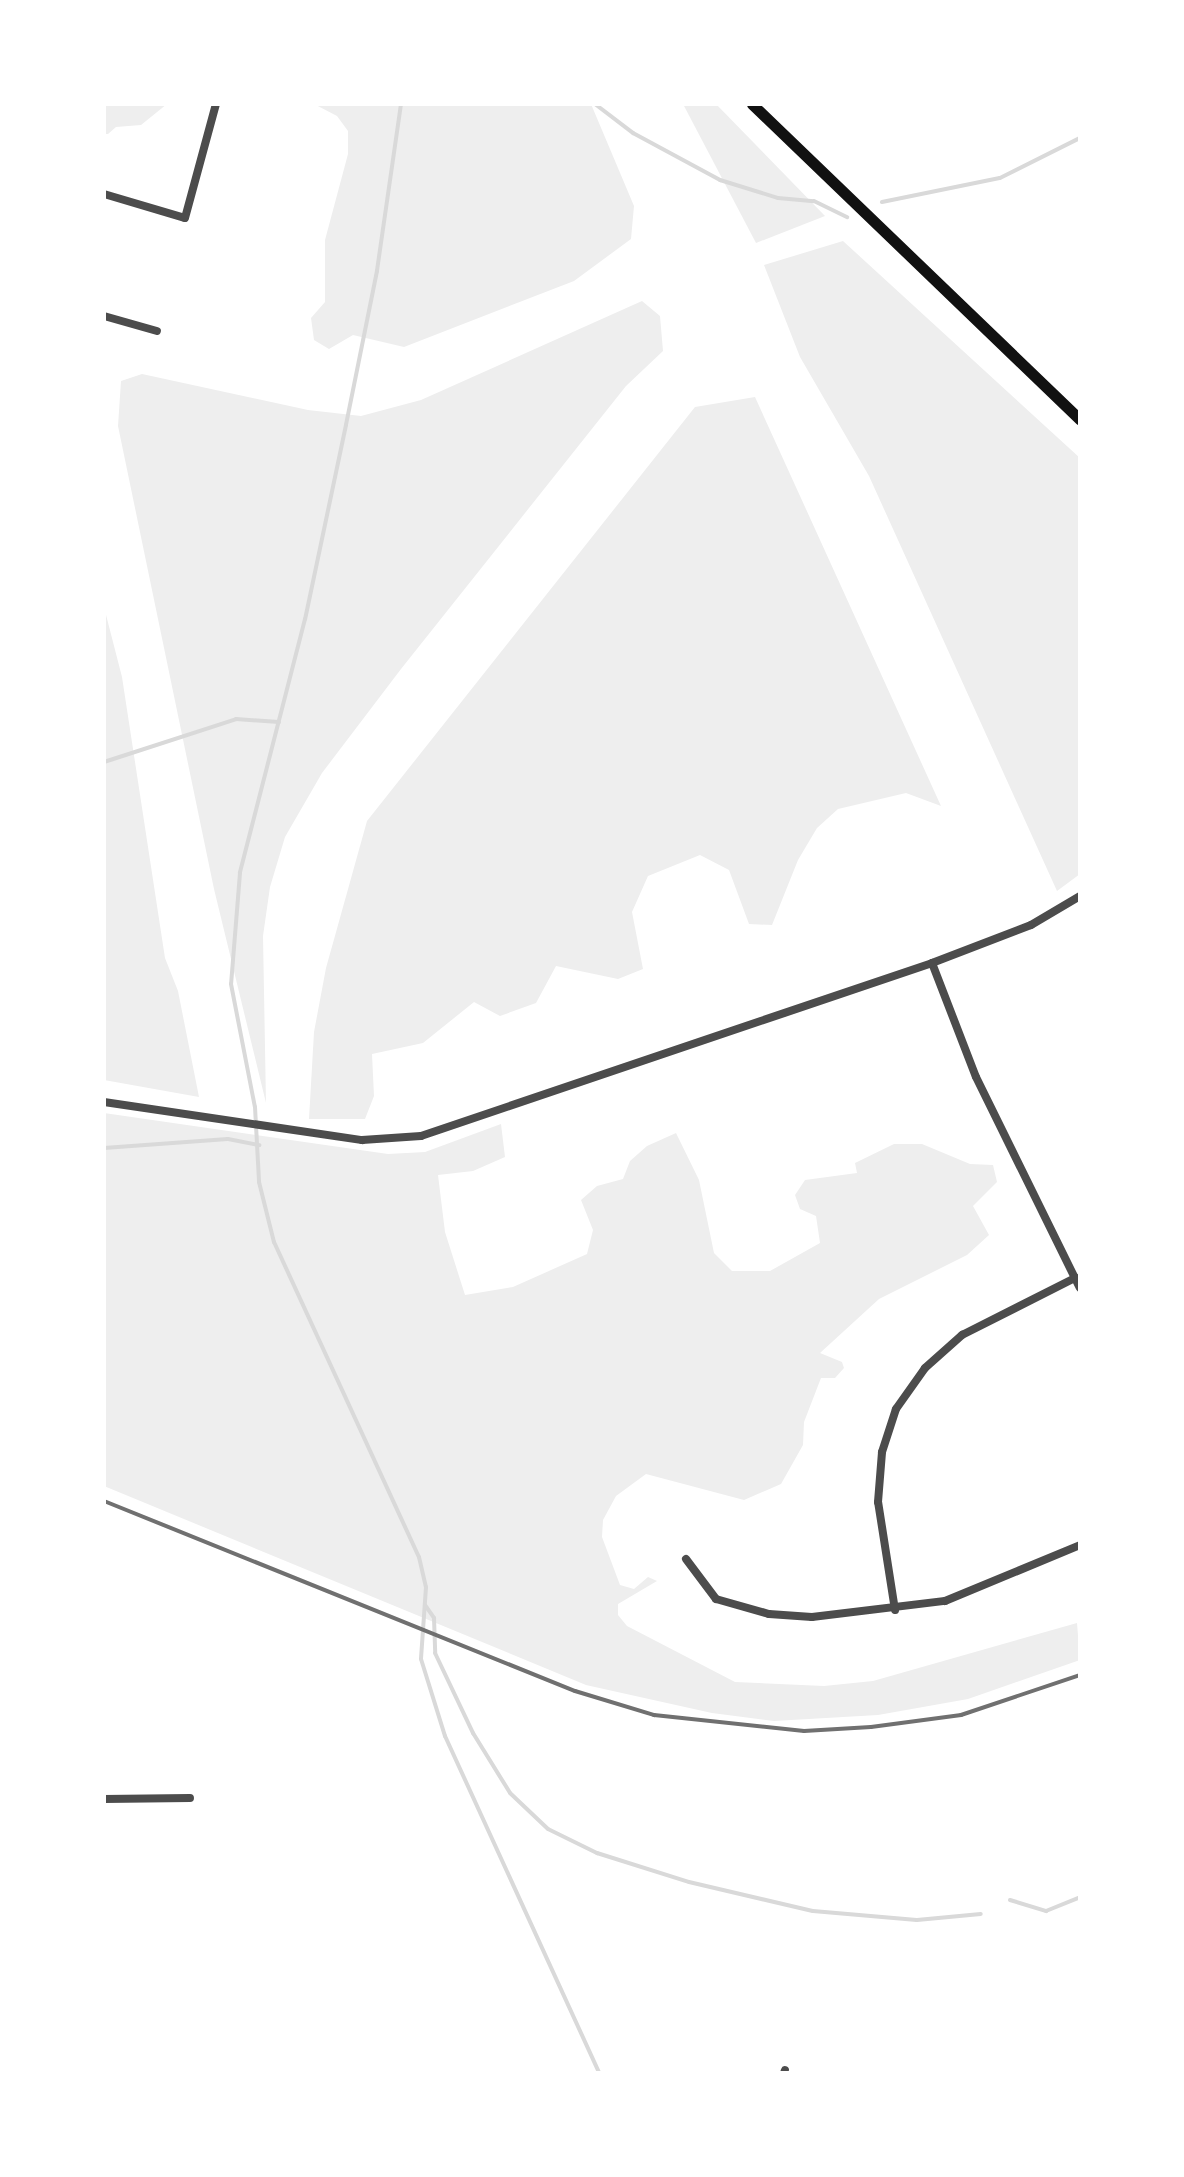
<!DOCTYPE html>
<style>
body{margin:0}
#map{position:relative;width:1184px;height:2177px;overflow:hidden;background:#fff;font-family:Georgia,serif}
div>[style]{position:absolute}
.green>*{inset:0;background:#eee}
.stream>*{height:4px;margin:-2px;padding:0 2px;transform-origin:2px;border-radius:2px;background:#d9d9d9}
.minor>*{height:8px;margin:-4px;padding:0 4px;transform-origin:4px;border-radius:4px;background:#4c4c4c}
.secondary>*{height:11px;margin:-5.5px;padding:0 5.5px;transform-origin:5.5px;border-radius:5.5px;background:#111}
.rail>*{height:4px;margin:-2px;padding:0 2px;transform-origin:2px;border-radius:2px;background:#707070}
span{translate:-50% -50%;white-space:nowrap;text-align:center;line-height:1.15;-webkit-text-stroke:7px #fff;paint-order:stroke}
.frame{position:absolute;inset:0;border:106px solid #fff;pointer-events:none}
</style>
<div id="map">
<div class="green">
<i style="clip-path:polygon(104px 104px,167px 104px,141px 125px,116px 127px,108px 134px,104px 134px)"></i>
<i style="clip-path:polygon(314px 104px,591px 104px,634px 206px,631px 239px,574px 281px,404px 347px,353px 335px,329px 349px,314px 340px,311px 318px,325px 302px,325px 240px,348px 154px,348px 131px,337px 116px)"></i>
<i style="clip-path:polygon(683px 104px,716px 104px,825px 216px,756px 243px)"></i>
<i style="clip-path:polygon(843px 241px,1080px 458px,1080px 874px,1057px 891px,869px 476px,800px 357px,764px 265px)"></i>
<i style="clip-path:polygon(642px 301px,660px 316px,663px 351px,626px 386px,401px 669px,322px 773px,285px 837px,270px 887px,263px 936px,266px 1103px,214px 889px,118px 426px,121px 381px,142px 374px,308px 410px,361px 416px,421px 400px)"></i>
<i style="clip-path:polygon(755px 397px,941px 806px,906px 793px,838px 809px,817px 828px,798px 860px,772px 925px,749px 924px,729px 870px,700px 855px,648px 876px,632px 912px,643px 969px,618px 979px,556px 966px,536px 1003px,500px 1016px,474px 1002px,423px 1043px,372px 1054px,374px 1096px,365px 1119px,309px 1119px,314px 1032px,326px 968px,367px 821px,695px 407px)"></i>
<i style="clip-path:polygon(104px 607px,122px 677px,165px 958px,178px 991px,199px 1097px,104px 1080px)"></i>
<i style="clip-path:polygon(104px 1113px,388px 1154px,425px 1152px,501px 1124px,505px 1157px,473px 1171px,438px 1175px,445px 1232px,465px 1295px,513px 1287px,587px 1254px,593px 1230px,581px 1200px,597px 1186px,623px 1179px,630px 1161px,647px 1146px,676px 1133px,699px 1180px,714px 1253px,732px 1271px,770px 1271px,820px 1243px,816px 1216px,800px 1209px,795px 1195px,805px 1180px,857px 1173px,855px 1163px,894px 1144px,922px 1144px,970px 1164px,993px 1165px,997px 1182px,973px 1206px,989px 1235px,967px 1255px,879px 1299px,820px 1353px,842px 1362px,844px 1368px,835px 1378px,821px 1378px,804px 1422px,803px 1445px,781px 1484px,744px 1500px,646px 1474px,616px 1496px,603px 1520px,602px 1537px,620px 1585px,634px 1589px,648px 1577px,657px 1581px,618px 1604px,618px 1615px,627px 1626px,735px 1682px,824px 1686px,873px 1681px,1077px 1623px,1080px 1660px,968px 1699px,878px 1715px,774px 1721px,712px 1713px,586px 1685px,104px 1486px)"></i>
</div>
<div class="stream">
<i style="left:401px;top:104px;width:169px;rotate:98.2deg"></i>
<i style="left:377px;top:271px;width:157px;rotate:101.4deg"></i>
<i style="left:346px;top:425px;width:198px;rotate:101.9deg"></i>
<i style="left:305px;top:619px;width:262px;rotate:104.4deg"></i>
<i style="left:240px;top:873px;width:111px;rotate:94.6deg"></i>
<i style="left:231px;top:984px;width:125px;rotate:79deg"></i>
<i style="left:255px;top:1107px;width:75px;rotate:86.9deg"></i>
<i style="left:259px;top:1182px;width:62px;rotate:76deg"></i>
<i style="left:274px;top:1242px;width:347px;rotate:65.3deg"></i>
<i style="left:419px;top:1557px;width:31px;rotate:77deg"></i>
<i style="left:426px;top:1587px;width:72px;rotate:94deg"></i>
<i style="left:421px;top:1659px;width:81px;rotate:72.7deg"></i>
<i style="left:445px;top:1736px;width:371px;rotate:65.4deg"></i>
<i style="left:595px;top:104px;width:48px;rotate:37.3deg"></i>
<i style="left:633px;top:133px;width:99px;rotate:28.4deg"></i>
<i style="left:720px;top:180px;width:61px;rotate:17.2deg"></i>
<i style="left:778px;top:198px;width:36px;rotate:5deg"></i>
<i style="left:814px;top:201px;width:37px;rotate:26deg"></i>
<i style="left:882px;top:202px;width:120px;rotate:-11.5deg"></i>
<i style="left:1000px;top:178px;width:89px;rotate:-26.6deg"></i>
<i style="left:104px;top:762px;width:139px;rotate:-18deg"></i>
<i style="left:236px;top:719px;width:43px;rotate:4deg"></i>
<i style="left:104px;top:1148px;width:124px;rotate:-4.2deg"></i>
<i style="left:228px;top:1139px;width:32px;rotate:11deg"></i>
<i style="left:425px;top:1605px;width:16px;rotate:55deg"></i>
<i style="left:434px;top:1618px;width:35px;rotate:88deg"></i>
<i style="left:435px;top:1653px;width:89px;rotate:64.6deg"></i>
<i style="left:473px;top:1733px;width:70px;rotate:58.3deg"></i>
<i style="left:510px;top:1793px;width:52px;rotate:43.5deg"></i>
<i style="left:548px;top:1829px;width:55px;rotate:26.1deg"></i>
<i style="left:597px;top:1853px;width:96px;rotate:17.5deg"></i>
<i style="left:689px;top:1882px;width:127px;rotate:13.2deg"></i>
<i style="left:813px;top:1911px;width:104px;rotate:4.9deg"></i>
<i style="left:917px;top:1920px;width:64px;rotate:-5.4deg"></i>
<i style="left:1010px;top:1900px;width:38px;rotate:17deg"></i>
<i style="left:1046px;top:1911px;width:37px;rotate:-22deg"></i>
</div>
<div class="minor">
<i style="left:104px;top:194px;width:84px;rotate:16.5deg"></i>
<i style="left:185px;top:218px;width:118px;rotate:-74.8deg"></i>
<i style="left:104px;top:316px;width:55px;rotate:15.8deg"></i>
<i style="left:932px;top:963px;width:122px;rotate:68.9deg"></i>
<i style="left:976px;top:1077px;width:235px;rotate:63.8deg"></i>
<i style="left:104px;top:1102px;width:261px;rotate:8.4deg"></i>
<i style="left:362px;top:1140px;width:59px;rotate:-3.9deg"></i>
<i style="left:421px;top:1136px;width:539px;rotate:-18.7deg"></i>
<i style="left:932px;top:963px;width:106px;rotate:-21deg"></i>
<i style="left:1031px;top:925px;width:57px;rotate:-30.6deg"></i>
<i style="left:686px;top:1559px;width:50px;rotate:53.1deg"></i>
<i style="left:716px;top:1599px;width:55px;rotate:15.8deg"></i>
<i style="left:769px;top:1614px;width:43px;rotate:4deg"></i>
<i style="left:812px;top:1617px;width:134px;rotate:-6.9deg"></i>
<i style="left:945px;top:1601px;width:146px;rotate:-22.5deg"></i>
<i style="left:895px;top:1610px;width:109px;rotate:-98.9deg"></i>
<i style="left:878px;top:1502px;width:50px;rotate:-85.4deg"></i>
<i style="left:882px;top:1452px;width:45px;rotate:-72deg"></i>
<i style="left:896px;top:1409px;width:50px;rotate:-54.7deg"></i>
<i style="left:925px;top:1368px;width:50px;rotate:-41.7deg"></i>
<i style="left:962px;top:1335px;width:127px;rotate:-26.8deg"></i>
<i style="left:104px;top:1799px;width:86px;rotate:-0.7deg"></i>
<i style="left:784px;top:2073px;width:3px;rotate:-72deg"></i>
</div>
<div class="secondary">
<i style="left:752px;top:104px;width:455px;rotate:43.9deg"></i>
</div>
<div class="rail">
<i style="left:104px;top:1501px;width:508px;rotate:21.97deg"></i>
<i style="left:575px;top:1691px;width:83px;rotate:16.9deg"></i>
<i style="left:654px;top:1715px;width:151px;rotate:6.1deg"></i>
<i style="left:804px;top:1731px;width:67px;rotate:-3.4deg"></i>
<i style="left:871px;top:1727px;width:91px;rotate:-7.6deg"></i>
<i style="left:961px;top:1715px;width:126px;rotate:-18.6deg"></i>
</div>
<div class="frame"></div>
</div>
